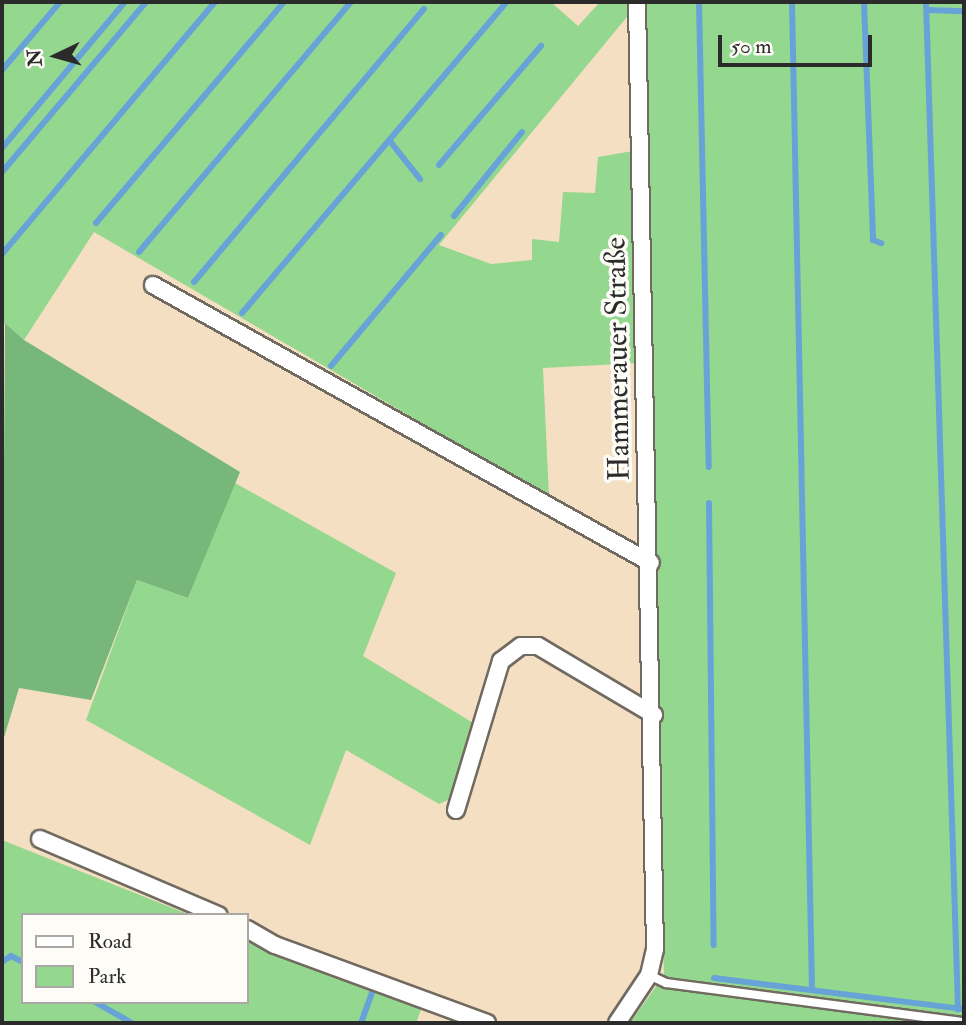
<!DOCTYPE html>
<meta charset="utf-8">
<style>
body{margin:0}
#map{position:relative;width:966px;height:1025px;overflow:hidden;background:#f4dfc2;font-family:"IM FELL Double Pica",serif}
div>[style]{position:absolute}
.green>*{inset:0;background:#94d78f}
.forest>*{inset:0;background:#77b87a}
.stream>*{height:6px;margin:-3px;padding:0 3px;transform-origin:3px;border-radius:3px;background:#68a3d8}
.roads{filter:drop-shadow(2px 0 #716a60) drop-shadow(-2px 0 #716a60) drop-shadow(0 2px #716a60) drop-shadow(0 -2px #716a60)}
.lane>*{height:8px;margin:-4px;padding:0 4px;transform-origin:4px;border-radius:4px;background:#fff}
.street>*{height:16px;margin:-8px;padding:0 8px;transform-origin:8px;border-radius:8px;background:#fff}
span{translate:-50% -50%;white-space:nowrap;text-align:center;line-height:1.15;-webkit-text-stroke:7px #fdfcf7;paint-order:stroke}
.street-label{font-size:30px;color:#2b2b2b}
.frame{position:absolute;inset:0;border:4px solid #2b2b2b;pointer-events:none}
.legend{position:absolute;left:21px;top:913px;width:228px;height:91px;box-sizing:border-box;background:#fdfcf7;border:2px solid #a9a8a5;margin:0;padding:9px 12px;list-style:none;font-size:21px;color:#2b2b2b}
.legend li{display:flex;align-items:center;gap:14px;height:35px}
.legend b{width:35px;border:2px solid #a9a8a5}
.north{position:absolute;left:21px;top:21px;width:70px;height:70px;-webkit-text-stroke:5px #fdfcf7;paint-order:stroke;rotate:265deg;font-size:19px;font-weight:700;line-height:28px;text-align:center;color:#2b2b2b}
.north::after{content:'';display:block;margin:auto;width:24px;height:32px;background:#2b2b2b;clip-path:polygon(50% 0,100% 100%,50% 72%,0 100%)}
.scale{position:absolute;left:718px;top:35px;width:154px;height:32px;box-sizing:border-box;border:4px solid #2b2b2b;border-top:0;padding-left:9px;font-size:21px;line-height:24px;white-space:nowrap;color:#2b2b2b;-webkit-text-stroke:5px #fdfcf7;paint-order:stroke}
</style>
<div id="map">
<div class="green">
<i style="clip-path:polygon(2px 2px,551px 2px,578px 26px,600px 2px,631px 2px,631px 12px,439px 245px,491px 264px,532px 260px,532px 239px,559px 242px,563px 192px,595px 193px,598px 157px,633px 151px,639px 363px,543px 368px,549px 497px,94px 232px,24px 340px,5px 323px,2px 327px)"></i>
<i style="clip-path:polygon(637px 2px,964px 2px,964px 1023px,630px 1023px,664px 975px)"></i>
<i style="clip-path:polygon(235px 483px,396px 573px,363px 656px,475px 724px,450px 799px,439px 804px,346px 750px,310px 845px,86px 720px,137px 580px,188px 598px)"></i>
<i style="clip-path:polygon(2px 840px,190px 915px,23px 915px,23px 1002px,247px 1002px,247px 937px,422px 1007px,416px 1023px,2px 1023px)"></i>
</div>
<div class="forest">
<i style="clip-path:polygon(5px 323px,24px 340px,240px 472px,188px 598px,137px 580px,91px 700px,19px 688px,2px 744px)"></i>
</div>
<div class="stream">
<i style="left:699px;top:2px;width:465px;rotate:88.8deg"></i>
<i style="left:792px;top:2px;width:987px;rotate:88.84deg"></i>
<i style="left:864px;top:2px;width:238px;rotate:87.8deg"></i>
<i style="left:873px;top:240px;width:9px;rotate:21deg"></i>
<i style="left:926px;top:2px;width:1008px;rotate:88.18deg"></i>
<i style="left:927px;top:10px;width:37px;rotate:2deg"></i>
<i style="left:2px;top:70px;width:89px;rotate:-49.5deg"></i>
<i style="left:389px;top:140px;width:50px;rotate:51.5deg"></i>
<i style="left:2px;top:148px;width:191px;rotate:-49.9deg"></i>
<i style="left:439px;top:165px;width:157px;rotate:-49.4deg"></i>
<i style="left:2px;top:172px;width:223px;rotate:-49.7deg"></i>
<i style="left:454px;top:216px;width:108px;rotate:-51deg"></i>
<i style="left:96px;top:223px;width:290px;rotate:-49.6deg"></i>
<i style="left:139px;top:252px;width:328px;rotate:-49.7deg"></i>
<i style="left:2px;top:254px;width:330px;rotate:-49.8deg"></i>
<i style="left:194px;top:282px;width:357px;rotate:-49.9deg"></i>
<i style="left:242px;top:313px;width:409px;rotate:-49.6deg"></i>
<i style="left:331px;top:366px;width:171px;rotate:-50deg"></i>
<i style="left:709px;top:503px;width:442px;rotate:89.4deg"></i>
<i style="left:2px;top:962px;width:11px;rotate:-34deg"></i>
<i style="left:11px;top:956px;width:13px;rotate:27deg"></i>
<i style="left:714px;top:978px;width:252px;rotate:7.1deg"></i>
<i style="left:95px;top:1002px;width:43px;rotate:29.6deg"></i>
<i style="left:361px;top:1023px;width:35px;rotate:-70deg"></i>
</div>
<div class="roads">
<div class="lane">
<i style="left:649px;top:975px;width:19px;rotate:25deg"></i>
<i style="left:666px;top:983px;width:301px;rotate:7.5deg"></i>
</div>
<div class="street">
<i style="left:153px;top:285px;width:570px;rotate:29.17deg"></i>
<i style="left:456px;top:810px;width:156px;rotate:-73.2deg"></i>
<i style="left:501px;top:661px;width:25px;rotate:-37deg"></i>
<i style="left:521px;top:646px;width:17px"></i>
<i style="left:538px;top:646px;width:135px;rotate:30.7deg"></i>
<i style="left:40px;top:839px;width:194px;rotate:23.1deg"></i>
<i style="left:247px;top:929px;width:32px;rotate:30deg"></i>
<i style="left:275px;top:945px;width:226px;rotate:20.2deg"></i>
<i style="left:617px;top:1023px;width:58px;rotate:-56.3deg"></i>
<i style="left:649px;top:975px;width:27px;rotate:-77deg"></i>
<i style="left:655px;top:949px;width:947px;rotate:-91.09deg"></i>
</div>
</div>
<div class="street-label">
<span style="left:618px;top:359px;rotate:-91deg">Hammerauer Straße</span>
</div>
<div class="frame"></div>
<ul class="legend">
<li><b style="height:9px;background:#fff"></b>Road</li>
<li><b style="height:19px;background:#94d78f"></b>Park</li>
</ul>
<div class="north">N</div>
<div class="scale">50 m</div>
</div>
